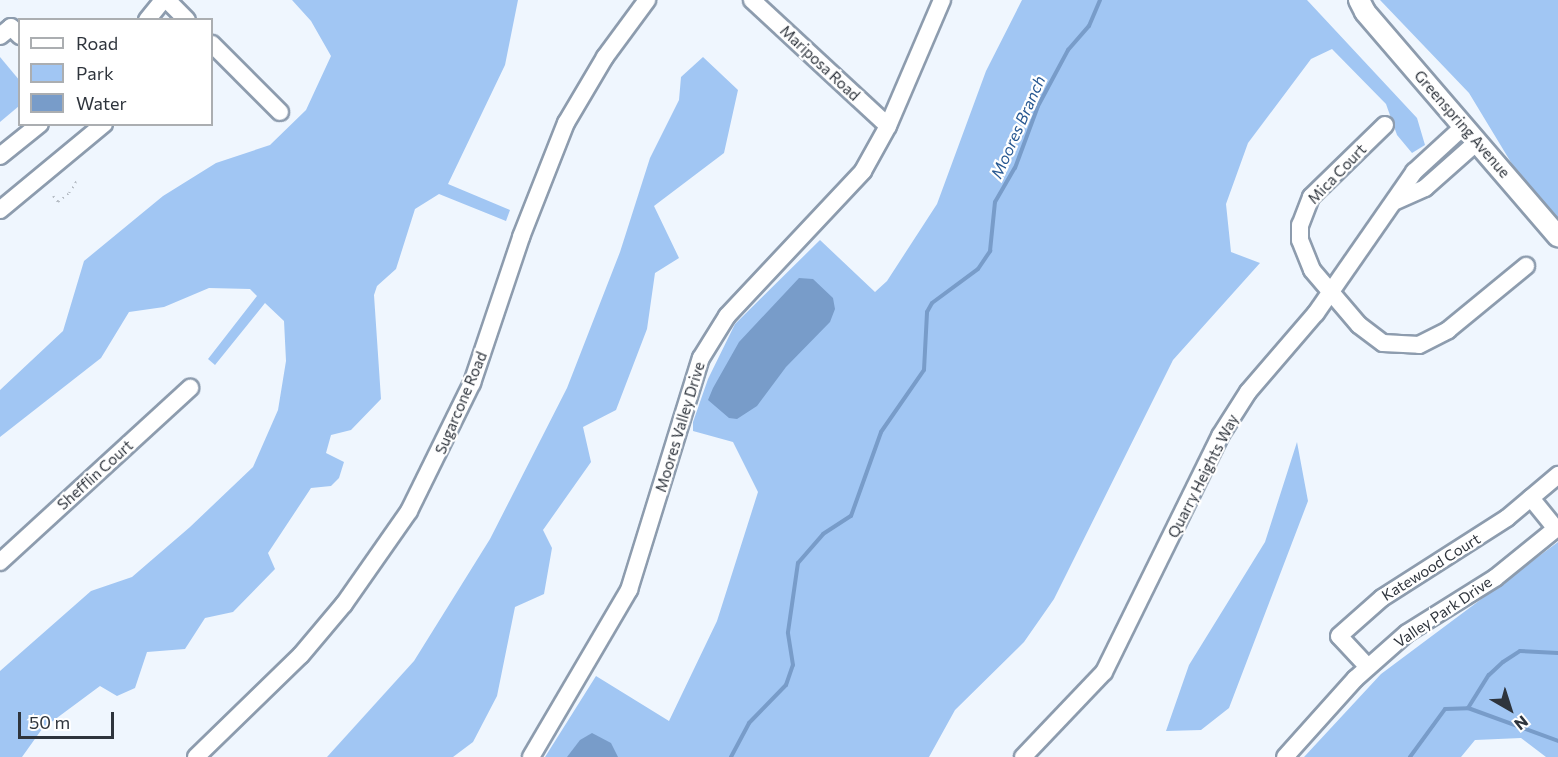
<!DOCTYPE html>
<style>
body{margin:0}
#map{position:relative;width:1558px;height:757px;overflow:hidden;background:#eff6fe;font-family:Commissioner,sans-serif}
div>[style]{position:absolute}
.green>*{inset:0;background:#a1c6f3}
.water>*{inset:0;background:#789cc9}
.stream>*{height:4px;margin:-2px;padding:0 2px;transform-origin:2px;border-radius:2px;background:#789cc9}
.path>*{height:2px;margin-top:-1px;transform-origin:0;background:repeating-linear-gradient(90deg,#b5bcc4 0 1.5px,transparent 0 6px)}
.roads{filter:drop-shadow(2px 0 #8d9cae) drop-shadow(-2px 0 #8d9cae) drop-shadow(0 2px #8d9cae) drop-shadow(0 -2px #8d9cae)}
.minor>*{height:16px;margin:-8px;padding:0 8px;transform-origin:8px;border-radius:8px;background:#fff}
.major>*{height:20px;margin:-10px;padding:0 10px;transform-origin:10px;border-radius:10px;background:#fff}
span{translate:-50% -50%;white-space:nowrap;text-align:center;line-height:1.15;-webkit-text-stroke:4.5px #fff;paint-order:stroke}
.street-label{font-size:15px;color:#2e343c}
.water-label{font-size:16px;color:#275892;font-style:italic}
.legend{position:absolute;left:18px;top:18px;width:195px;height:108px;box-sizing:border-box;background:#fff;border:2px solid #abaeb1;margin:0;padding:8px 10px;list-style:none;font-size:18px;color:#2e343c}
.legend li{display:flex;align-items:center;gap:12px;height:30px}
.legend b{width:30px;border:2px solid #abaeb1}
.north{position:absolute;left:1480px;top:679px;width:60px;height:60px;-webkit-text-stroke:4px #fff;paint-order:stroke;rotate:141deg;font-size:16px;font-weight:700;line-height:24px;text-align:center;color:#2e343c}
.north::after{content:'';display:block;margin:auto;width:21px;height:27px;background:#2e343c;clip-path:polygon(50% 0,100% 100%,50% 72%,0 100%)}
.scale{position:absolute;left:18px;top:712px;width:96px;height:27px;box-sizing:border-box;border:3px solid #2e343c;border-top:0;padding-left:8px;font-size:18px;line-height:21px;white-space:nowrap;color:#2e343c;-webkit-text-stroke:4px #fff;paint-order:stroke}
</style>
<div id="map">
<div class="green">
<i style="clip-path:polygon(292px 0,518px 0,505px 65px,448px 184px,510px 210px,506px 221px,439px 194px,415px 209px,396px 269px,377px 286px,374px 295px,381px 399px,351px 430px,331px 435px,326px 453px,344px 462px,339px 478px,331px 486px,311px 488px,268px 553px,275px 569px,233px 612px,205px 618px,185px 649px,147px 652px,135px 688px,117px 696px,100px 686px,42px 729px,22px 757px,0 757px,0 671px,91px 591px,132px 577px,190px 527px,253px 467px,278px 410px,286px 361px,284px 321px,265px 303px,215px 365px,208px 359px,257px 296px,250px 289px,209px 288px,164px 307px,129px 312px,101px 358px,0 437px,0 390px,63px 331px,84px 261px,163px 196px,216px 163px,270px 145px,306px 110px,331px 56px,311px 21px)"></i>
<i style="clip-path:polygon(1022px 0,1307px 0,1417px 118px,1425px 145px,1412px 153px,1397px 135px,1386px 104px,1332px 49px,1311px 59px,1248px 143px,1226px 204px,1231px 252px,1260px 263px,1173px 360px,1054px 599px,1024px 642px,955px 710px,929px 757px,545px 757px,596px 676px,669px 721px,717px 621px,758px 492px,733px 442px,693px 431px,693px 422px,708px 379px,735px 324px,820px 240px,875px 292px,887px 281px,937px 204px,986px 71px)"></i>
<i style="clip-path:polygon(1380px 0,1558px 0,1558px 220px,1515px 169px,1469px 93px)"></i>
<i style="clip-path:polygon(0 57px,20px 81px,19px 106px,0 122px)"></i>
<i style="clip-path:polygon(703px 57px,738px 90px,724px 153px,654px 206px,679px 258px,655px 273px,647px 329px,616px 410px,583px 427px,591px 462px,543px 530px,552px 548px,544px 594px,515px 607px,497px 696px,473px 742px,453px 757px,327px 757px,414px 661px,490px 539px,567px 388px,620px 252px,650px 158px,679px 100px,681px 77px)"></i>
<i style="clip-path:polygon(1297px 442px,1308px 501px,1229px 708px,1201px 730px,1166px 731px,1189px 665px,1265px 542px)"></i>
<i style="clip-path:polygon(1558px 542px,1558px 757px,1546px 757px,1521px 738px,1475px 740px,1461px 757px,1304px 757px,1381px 674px)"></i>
</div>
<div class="water">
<i style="clip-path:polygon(799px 278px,813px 279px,833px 298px,835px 309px,830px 322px,786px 367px,757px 406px,737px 419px,729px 418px,708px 400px,713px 388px,739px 342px)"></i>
<i style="clip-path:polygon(592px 733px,611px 743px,618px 757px,567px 757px,580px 740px)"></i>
</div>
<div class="stream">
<i style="left:1468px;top:708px;width:96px;rotate:20.1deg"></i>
<i style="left:731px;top:757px;width:38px;rotate:-62deg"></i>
<i style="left:749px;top:723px;width:53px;rotate:-45.8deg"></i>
<i style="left:786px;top:685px;width:21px;rotate:-71deg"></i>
<i style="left:793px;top:665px;width:33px;rotate:-99deg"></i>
<i style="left:788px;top:632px;width:70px;rotate:-81.8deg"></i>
<i style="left:798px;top:563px;width:38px;rotate:-49deg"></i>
<i style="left:823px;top:534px;width:33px;rotate:-33deg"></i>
<i style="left:851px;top:516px;width:89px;rotate:-70.3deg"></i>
<i style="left:881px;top:432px;width:75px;rotate:-55.3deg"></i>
<i style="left:924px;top:370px;width:58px;rotate:-87deg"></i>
<i style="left:927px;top:312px;width:10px;rotate:-61deg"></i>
<i style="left:932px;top:303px;width:57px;rotate:-36.5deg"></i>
<i style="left:978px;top:269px;width:22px;rotate:-56deg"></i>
<i style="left:990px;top:251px;width:49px;rotate:-84.2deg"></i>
<i style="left:995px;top:202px;width:39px;rotate:-60deg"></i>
<i style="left:1015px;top:168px;width:66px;rotate:-69.6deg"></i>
<i style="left:1038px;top:106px;width:64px;rotate:-61.8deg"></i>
<i style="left:1068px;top:50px;width:32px;rotate:-49deg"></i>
<i style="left:1089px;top:26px;width:28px;rotate:-67deg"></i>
<i style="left:1410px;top:757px;width:59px;rotate:-53.9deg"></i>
<i style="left:1445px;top:709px;width:23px;rotate:-2deg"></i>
<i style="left:1468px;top:708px;width:39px;rotate:-58deg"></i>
<i style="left:1489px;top:675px;width:19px;rotate:-43deg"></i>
<i style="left:1503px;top:662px;width:20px;rotate:-33deg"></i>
<i style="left:1520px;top:651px;width:38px;rotate:3deg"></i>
</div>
<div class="path">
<i style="left:53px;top:196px;width:8px;rotate:50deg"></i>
<i style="left:58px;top:202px;width:14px;rotate:-39deg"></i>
<i style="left:69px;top:193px;width:12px;rotate:-55deg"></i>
<i style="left:76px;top:183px;width:5px;rotate:-127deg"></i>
</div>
<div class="roads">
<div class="minor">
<i style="left:167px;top:0;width:28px;rotate:45deg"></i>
<i style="left:752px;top:0;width:185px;rotate:42.8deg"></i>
<i style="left:147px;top:20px;width:26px;rotate:-51deg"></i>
<i style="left:0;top:36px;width:14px;rotate:-39deg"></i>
<i style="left:11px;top:27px;width:13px;rotate:45deg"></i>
<i style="left:212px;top:44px;width:96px;rotate:45deg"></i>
<i style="left:1385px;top:125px;width:103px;rotate:135.8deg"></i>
<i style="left:1311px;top:197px;width:30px;rotate:111deg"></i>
<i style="left:1300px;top:225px;width:15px;rotate:90deg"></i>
<i style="left:1300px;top:240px;width:32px;rotate:68deg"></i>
<i style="left:1312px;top:270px;width:72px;rotate:49.5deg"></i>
<i style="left:1359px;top:325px;width:30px;rotate:37deg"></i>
<i style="left:1383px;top:343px;width:36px;rotate:3deg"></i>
<i style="left:1419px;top:345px;width:33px;rotate:-27deg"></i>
<i style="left:1448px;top:330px;width:101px;rotate:-39.4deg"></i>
<i style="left:0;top:156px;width:51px;rotate:-38.7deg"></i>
<i style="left:1396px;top:201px;width:32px;rotate:-24deg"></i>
<i style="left:1425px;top:188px;width:69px;rotate:-41.5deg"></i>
<i style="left:0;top:210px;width:135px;rotate:-39.6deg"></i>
<i style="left:1531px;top:498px;width:38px;rotate:51deg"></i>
<i style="left:0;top:562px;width:258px;rotate:-42.5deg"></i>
<i style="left:1368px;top:667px;width:42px;rotate:-133.1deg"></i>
<i style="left:1339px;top:636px;width:57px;rotate:-41.5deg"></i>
<i style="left:1382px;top:598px;width:148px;rotate:-32.6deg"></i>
<i style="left:1507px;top:518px;width:67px;rotate:-40.1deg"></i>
<i style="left:196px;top:757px;width:146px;rotate:-44.2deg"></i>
<i style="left:301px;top:655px;width:67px;rotate:-49.9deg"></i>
<i style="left:344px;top:604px;width:113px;rotate:-55deg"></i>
<i style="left:409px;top:511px;width:143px;rotate:-63.8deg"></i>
<i style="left:472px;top:383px;width:154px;rotate:-71.4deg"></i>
<i style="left:521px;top:237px;width:123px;rotate:-68.5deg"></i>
<i style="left:566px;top:123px;width:77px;rotate:-59.4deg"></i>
<i style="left:605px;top:57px;width:71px;rotate:-53.6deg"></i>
<i style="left:531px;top:757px;width:194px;rotate:-59.6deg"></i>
<i style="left:629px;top:590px;width:243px;rotate:-72.8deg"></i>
<i style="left:701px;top:358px;width:49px;rotate:-58.2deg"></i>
<i style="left:727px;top:316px;width:199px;rotate:-46.8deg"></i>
<i style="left:863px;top:171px;width:51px;rotate:-60.9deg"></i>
<i style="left:888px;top:126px;width:137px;rotate:-66.8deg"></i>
<i style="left:1023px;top:757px;width:117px;rotate:-46.4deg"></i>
<i style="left:1104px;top:672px;width:263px;rotate:-63.8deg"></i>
<i style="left:1220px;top:436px;width:52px;rotate:-57.5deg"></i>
<i style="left:1248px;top:392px;width:104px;rotate:-49.3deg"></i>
<i style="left:1316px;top:313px;width:172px;rotate:-55.2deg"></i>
<i style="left:1414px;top:172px;width:68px;rotate:-42.6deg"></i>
<i style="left:1285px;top:757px;width:105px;rotate:-48.1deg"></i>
<i style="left:1355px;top:679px;width:69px;rotate:-41.5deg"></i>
<i style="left:1407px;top:633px;width:104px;rotate:-32deg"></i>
<i style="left:1495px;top:578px;width:81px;rotate:-39deg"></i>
</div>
<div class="major">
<i style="left:1359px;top:0;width:13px;rotate:63deg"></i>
<i style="left:1365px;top:12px;width:296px;rotate:49.3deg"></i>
</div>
</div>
<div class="street-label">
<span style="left:820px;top:63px;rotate:43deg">Mariposa Road</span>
<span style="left:1462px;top:124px;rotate:49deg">Greenspring Avenue</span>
<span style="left:1337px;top:174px;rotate:-46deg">Mica Court</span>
<span style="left:461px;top:403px;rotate:-67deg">Sugarcone Road</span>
<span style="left:680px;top:427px;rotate:-73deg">Moores Valley Drive</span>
<span style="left:95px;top:475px;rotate:-42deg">Shefflin Court</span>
<span style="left:1203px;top:476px;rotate:-63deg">Quarry Heights Way</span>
<span style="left:1431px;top:567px;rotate:-32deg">Katewood Court</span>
<span style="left:1443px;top:612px;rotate:-34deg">Valley Park Drive</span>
</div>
<div class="water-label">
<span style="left:1018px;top:127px;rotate:-66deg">Moores Branch</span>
</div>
<ul class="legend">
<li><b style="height:8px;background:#fff"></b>Road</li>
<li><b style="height:16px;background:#a1c6f3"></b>Park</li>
<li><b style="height:16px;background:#789cc9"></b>Water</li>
</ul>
<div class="north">N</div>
<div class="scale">50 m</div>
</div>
